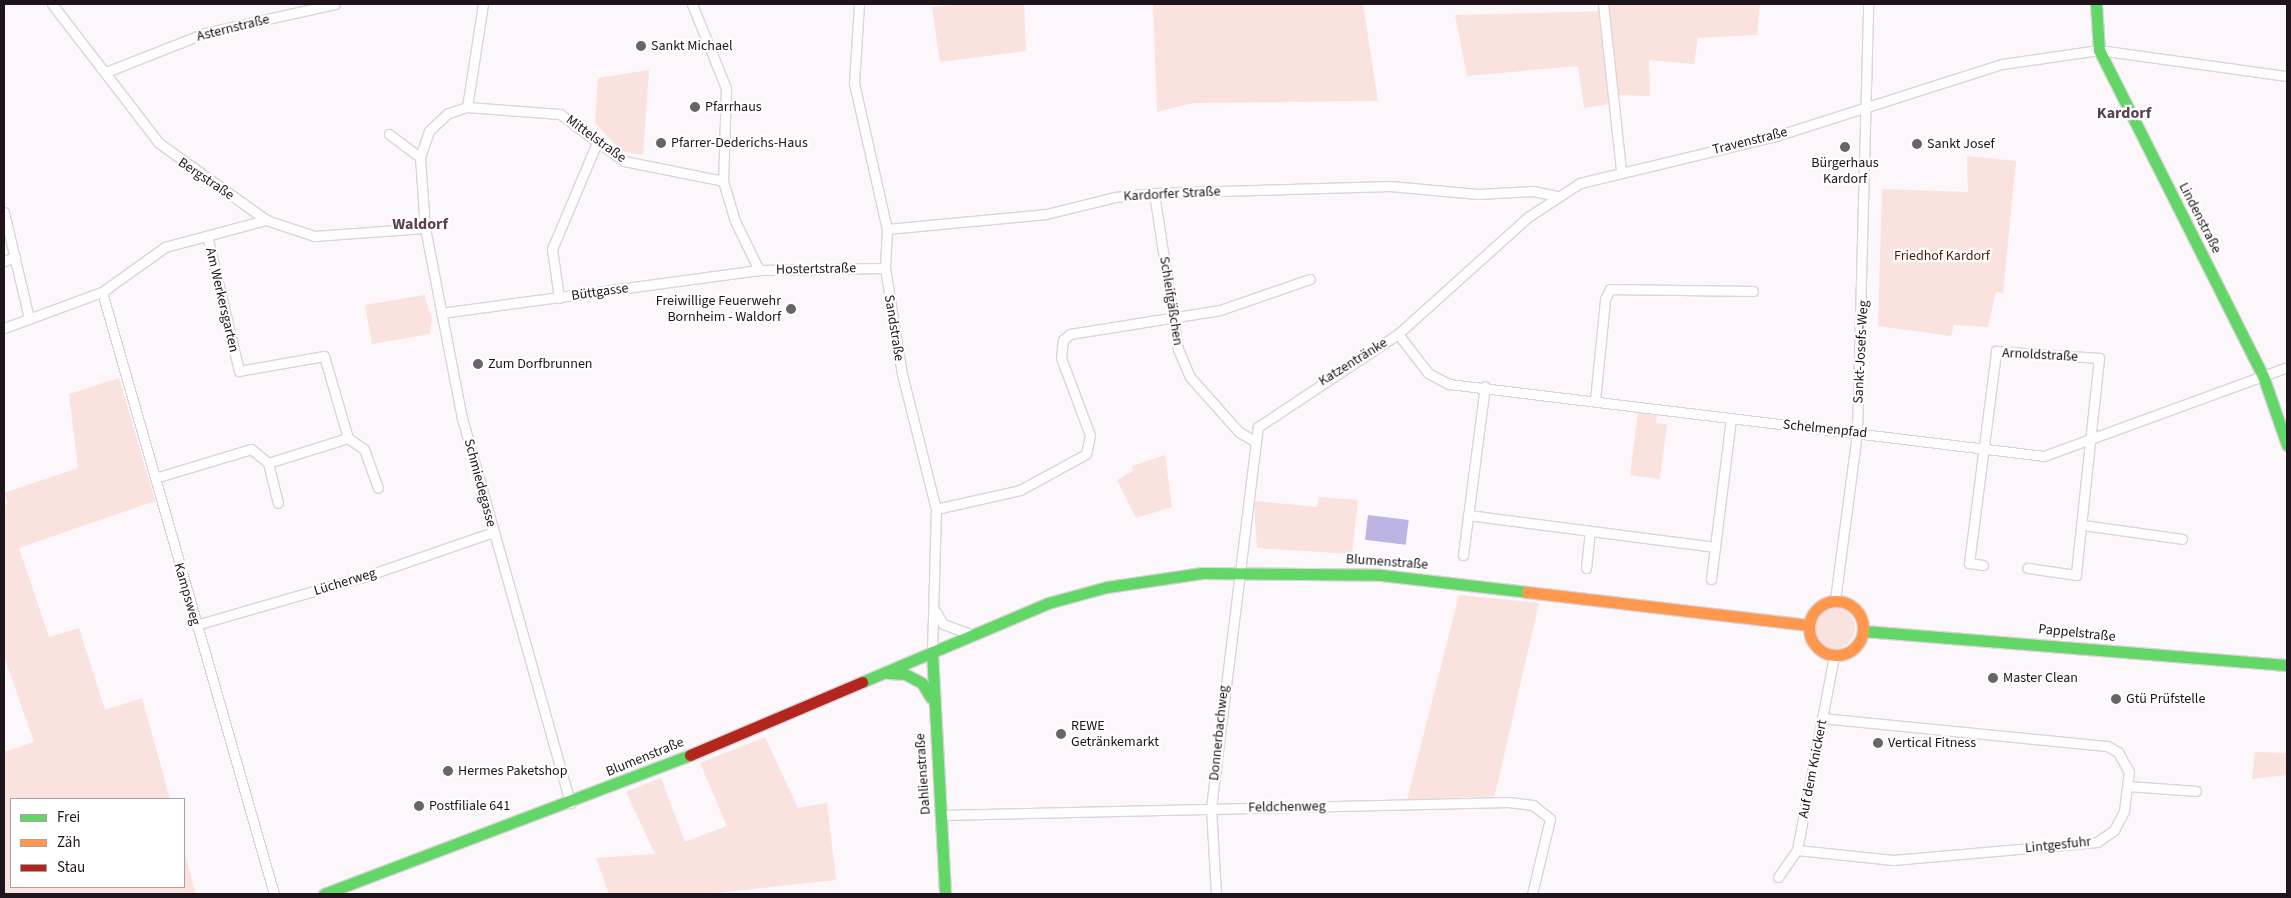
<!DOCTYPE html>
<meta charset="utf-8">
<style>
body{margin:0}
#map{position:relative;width:2291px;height:898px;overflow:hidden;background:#fcf7fa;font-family:"Source Sans 3",sans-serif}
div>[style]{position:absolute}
.green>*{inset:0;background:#fae2de}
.round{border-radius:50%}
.water>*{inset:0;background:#bcb4e2;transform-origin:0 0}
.roads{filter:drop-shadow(1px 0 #dcd4d9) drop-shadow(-1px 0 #dcd4d9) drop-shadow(0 1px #dcd4d9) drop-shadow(0 -1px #dcd4d9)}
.street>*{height:9px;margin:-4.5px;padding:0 4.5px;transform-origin:4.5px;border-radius:4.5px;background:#fffefe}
.fast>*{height:11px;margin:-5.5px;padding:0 5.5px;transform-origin:5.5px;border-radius:5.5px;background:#63d668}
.slow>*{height:11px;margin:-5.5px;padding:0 5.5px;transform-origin:5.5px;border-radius:5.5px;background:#ff974d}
.slow>.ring{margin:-5.5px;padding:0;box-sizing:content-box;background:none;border:11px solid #ff974d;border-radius:50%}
.jam>*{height:11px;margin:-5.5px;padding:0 5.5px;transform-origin:5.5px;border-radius:5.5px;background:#b3261e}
.dots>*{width:14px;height:14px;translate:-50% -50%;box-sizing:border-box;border:2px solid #fff;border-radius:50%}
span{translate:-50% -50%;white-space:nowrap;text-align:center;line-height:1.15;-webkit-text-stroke:4.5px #fff;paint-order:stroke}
.street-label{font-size:14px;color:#1f141b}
.poi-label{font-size:14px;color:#1f141b}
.left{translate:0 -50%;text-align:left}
.right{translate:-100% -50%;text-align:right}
.park-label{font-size:14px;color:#551505}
.quarter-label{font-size:16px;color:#5b4151;font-weight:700}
.frame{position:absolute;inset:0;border:5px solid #1f141b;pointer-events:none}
.legend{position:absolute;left:10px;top:798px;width:175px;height:90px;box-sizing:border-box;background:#fff;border:1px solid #a5a1a4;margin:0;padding:6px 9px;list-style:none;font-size:15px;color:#1f141b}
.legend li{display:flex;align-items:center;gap:10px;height:25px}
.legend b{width:25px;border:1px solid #a5a1a4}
</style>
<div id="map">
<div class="green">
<i style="clip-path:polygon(961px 4px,1024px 4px,1026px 51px,940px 62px,932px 7px)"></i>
<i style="clip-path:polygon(1153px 4px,1363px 4px,1378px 101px,1193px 103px,1157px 112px)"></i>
<i style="clip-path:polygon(1609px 4px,1760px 4px,1757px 35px,1698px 38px,1694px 64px,1649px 60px,1650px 96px,1616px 95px,1605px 105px,1584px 108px,1578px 66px,1467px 76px,1455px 15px,1609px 11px)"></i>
<i style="clip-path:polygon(649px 70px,643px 155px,621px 151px,595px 123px,598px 78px)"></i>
<i style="clip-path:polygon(1967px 156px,2016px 161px,2003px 293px,1996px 292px,1988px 327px,1954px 325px,1951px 336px,1878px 326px,1882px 189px,1968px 192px)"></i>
<i style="clip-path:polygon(424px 295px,432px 318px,430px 334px,372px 344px,365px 305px)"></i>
<i style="clip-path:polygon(119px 378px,155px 501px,19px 548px,49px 637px,79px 628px,105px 710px,142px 698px,170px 799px,11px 799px,11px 887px,184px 887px,184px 850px,196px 894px,4px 894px,4px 752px,34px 742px,4px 656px,4px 505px,8px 504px,4px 493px,78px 468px,69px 394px)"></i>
<i style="clip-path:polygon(1638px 412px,1657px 414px,1656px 423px,1667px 424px,1660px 479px,1630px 475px)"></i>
<i style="clip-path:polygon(1165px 455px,1172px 507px,1136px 518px,1117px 480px,1133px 471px,1132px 466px)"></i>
<i style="clip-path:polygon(1319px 497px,1358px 500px,1352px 554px,1257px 548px,1254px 501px,1317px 507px)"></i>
<i style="clip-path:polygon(1459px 595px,1539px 603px,1497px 786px,1494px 796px,1407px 800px)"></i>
<i class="round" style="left:1813px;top:607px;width:42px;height:42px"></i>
<i style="clip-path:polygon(765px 737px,798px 808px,827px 803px,836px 880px,707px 894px,609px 894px,596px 858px,655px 854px,626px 792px,661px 778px,685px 842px,727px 826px,700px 763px)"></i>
<i style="clip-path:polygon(2255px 752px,2287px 753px,2287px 775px,2252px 779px)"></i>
</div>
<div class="water">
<i style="left:1368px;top:515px;width:41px;height:25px;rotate:7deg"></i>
</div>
<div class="roads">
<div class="street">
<i style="left:52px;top:4px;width:175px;rotate:52.4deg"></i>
<i style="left:159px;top:143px;width:132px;rotate:35.7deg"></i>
<i style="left:266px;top:220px;width:51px;rotate:18.4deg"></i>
<i style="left:314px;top:236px;width:111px;rotate:-4.1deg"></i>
<i style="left:483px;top:4px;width:104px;rotate:98.8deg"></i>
<i style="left:467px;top:107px;width:20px;rotate:162deg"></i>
<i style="left:448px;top:113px;width:26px;rotate:137deg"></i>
<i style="left:429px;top:131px;width:28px;rotate:109deg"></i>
<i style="left:420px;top:157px;width:71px;rotate:86deg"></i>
<i style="left:425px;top:228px;width:194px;rotate:79deg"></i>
<i style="left:462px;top:418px;width:400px;rotate:74.3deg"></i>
<i style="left:692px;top:4px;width:91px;rotate:68deg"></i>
<i style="left:726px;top:88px;width:93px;rotate:91.8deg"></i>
<i style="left:723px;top:181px;width:42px;rotate:73.3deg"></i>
<i style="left:735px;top:221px;width:55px;rotate:63.9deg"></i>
<i style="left:859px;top:4px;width:79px;rotate:93.6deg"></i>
<i style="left:854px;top:83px;width:150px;rotate:77.3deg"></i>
<i style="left:887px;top:229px;width:39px;rotate:93deg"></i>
<i style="left:885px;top:268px;width:107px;rotate:80.9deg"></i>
<i style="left:902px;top:374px;width:139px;rotate:75.9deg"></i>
<i style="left:936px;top:509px;width:143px;rotate:91.6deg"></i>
<i style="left:1603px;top:4px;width:168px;rotate:83.8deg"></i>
<i style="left:106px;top:72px;width:106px;rotate:-21.5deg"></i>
<i style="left:205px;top:33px;width:133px;rotate:-12.6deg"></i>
<i style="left:467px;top:107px;width:93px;rotate:4.3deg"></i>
<i style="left:560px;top:114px;width:79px;rotate:36.3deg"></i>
<i style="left:624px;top:161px;width:101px;rotate:11.4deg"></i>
<i style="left:389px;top:134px;width:39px;rotate:37deg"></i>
<i style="left:1154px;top:193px;width:158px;rotate:81.3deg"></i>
<i style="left:1178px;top:349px;width:30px;rotate:67deg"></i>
<i style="left:1190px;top:377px;width:74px;rotate:48.3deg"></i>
<i style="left:1239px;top:432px;width:16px;rotate:30deg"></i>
<i style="left:4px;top:212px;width:110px;rotate:76.8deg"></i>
<i style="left:887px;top:229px;width:160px;rotate:-5.4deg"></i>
<i style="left:1046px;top:214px;width:71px;rotate:-13.8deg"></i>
<i style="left:1115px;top:197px;width:39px;rotate:-6deg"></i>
<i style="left:1154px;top:193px;width:236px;rotate:-1.7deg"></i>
<i style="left:1390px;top:186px;width:88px;rotate:5.2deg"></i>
<i style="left:1478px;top:194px;width:55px;rotate:-3.1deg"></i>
<i style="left:1533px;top:191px;width:24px;rotate:12deg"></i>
<i style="left:4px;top:261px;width:12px;rotate:-20deg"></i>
<i style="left:102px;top:292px;width:626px;rotate:74.05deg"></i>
<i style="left:559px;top:298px;width:49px;rotate:-98.1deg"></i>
<i style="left:552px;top:249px;width:118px;rotate:-67.1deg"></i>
<i style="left:441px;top:313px;width:321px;rotate:-7.7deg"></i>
<i style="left:759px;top:270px;width:126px;rotate:-0.9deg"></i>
<i style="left:4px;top:328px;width:104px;rotate:-20.2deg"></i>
<i style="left:102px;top:292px;width:77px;rotate:-35.5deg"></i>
<i style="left:165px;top:247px;width:105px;rotate:-15deg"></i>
<i style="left:1398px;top:334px;width:49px;rotate:52.4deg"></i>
<i style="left:1428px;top:373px;width:24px;rotate:28deg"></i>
<i style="left:1449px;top:384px;width:599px;rotate:6.9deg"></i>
<i style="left:2044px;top:456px;width:259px;rotate:-20.1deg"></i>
<i style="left:1595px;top:400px;width:101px;rotate:-84.3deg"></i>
<i style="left:1605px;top:299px;width:11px;rotate:-63deg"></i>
<i style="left:1610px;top:289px;width:143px;rotate:0.8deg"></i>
<i style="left:348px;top:438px;width:19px;rotate:35deg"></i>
<i style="left:364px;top:449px;width:41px;rotate:70.3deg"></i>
<i style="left:268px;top:463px;width:41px;rotate:76deg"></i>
<i style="left:155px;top:478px;width:100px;rotate:-16.8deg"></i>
<i style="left:251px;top:449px;width:22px;rotate:39deg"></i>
<i style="left:268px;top:463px;width:84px;rotate:-17.4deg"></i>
<i style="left:348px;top:438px;width:85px;rotate:-106.3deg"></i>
<i style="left:324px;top:356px;width:86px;rotate:170deg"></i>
<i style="left:239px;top:371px;width:139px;rotate:-103.3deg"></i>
<i style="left:936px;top:509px;width:86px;rotate:-12.7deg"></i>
<i style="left:1020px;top:490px;width:75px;rotate:-28.6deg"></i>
<i style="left:1086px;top:454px;width:19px;rotate:-78deg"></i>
<i style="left:1090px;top:435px;width:82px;rotate:-110.6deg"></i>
<i style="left:1061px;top:358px;width:18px;rotate:-84deg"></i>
<i style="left:1063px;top:340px;width:9px;rotate:-41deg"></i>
<i style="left:1070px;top:334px;width:152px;rotate:-9.1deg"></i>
<i style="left:1220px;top:310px;width:95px;rotate:-19deg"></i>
<i style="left:1468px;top:515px;width:249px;rotate:7.4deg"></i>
<i style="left:2083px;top:525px;width:100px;rotate:8deg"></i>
<i style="left:1463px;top:555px;width:170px;rotate:-82.6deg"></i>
<i style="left:1983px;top:565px;width:14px;rotate:-172deg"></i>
<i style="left:1969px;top:563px;width:214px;rotate:-82.7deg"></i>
<i style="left:1996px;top:351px;width:103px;rotate:3.9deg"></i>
<i style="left:2099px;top:358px;width:218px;rotate:96.1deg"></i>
<i style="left:2076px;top:575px;width:49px;rotate:-171.7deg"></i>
<i style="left:1586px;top:568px;width:37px;rotate:-84deg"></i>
<i style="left:1711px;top:579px;width:161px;rotate:-82.9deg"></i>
<i style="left:1835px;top:600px;width:169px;rotate:-82.5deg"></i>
<i style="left:1857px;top:432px;width:428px;rotate:-88.5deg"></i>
<i style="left:936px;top:612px;width:14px;rotate:60deg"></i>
<i style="left:943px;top:624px;width:30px;rotate:20deg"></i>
<i style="left:196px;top:625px;width:177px;rotate:-16.1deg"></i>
<i style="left:366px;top:576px;width:134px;rotate:-19.1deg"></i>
<i style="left:2128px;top:786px;width:68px;rotate:4.2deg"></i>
<i style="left:941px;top:815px;width:567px;rotate:-1.31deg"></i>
<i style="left:1508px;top:802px;width:25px;rotate:7deg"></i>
<i style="left:1533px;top:805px;width:22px;rotate:39deg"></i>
<i style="left:1550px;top:819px;width:77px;rotate:103.5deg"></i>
<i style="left:1797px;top:850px;width:97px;rotate:5.9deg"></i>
<i style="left:1893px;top:860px;width:205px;rotate:-5deg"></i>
<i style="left:2097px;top:842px;width:21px;rotate:-35deg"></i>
<i style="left:2114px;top:830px;width:21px;rotate:-62deg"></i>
<i style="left:2124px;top:811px;width:39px;rotate:-83deg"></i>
<i style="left:2129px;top:772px;width:23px;rotate:-119deg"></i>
<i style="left:2118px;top:752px;width:13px;rotate:-151deg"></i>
<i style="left:2107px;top:746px;width:285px;rotate:-174.4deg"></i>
<i style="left:1778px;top:877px;width:33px;rotate:-55deg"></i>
<i style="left:1797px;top:850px;width:197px;rotate:-79.2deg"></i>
<i style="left:1216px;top:894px;width:86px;rotate:-93.3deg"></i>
<i style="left:1211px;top:808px;width:384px;rotate:-83deg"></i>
<i style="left:1258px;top:427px;width:168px;rotate:-33.6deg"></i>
<i style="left:1398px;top:334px;width:175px;rotate:-42deg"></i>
<i style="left:1528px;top:217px;width:62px;rotate:-33.2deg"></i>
<i style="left:1580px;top:183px;width:202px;rotate:-13.5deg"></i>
<i style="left:1776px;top:136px;width:237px;rotate:-17.7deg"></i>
<i style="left:2002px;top:64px;width:98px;rotate:-8.2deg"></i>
<i style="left:2099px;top:50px;width:190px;rotate:7.9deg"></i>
</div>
<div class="fast">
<i style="left:2096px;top:4px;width:46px;rotate:86.3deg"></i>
<i style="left:2099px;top:50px;width:365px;rotate:63.3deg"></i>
<i style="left:2263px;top:376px;width:73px;rotate:70.8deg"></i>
<i style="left:1863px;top:631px;width:425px;rotate:4.6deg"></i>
<i style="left:932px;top:652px;width:242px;rotate:86.9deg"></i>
<i style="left:888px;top:673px;width:17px;rotate:3deg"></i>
<i style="left:905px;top:674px;width:19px;rotate:28deg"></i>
<i style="left:922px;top:683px;width:17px;rotate:59deg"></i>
<i style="left:862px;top:682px;width:202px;rotate:-23deg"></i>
<i style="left:1048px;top:603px;width:61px;rotate:-15.2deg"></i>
<i style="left:1107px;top:587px;width:96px;rotate:-8.4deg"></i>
<i style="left:1202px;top:573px;width:179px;rotate:0.6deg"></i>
<i style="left:1381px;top:575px;width:147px;rotate:6.6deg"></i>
<i style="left:324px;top:894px;width:392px;rotate:-20.8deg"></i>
</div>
<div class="slow">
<i style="left:1527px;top:592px;width:283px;rotate:6.7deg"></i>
<i class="ring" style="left:1809px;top:601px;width:43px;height:43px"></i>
</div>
<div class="jam">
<i style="left:690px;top:755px;width:187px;rotate:-23deg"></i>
</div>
</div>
<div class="dots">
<i style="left:641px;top:46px;background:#6c6369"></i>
<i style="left:695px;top:107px;background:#6c6369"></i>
<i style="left:661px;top:143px;background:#6c6369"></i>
<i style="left:1917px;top:144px;background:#6c6369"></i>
<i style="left:1845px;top:147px;background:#6c6369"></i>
<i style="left:791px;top:309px;background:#6c6369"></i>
<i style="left:478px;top:364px;background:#6c6369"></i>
<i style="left:1993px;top:678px;background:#6c6369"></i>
<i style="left:2116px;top:699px;background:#6c6369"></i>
<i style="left:1061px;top:734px;background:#6c6369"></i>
<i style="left:1878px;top:743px;background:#6c6369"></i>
<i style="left:448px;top:771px;background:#6c6369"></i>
<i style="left:419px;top:806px;background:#6c6369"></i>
</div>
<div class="street-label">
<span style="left:233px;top:28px;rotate:-14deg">Asternstraße</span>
<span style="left:596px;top:139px;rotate:36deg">Mittelstraße</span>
<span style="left:1750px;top:141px;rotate:-14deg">Travenstraße</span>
<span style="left:206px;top:179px;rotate:34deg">Bergstraße</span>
<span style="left:1172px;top:194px;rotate:-3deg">Kardorfer Straße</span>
<span style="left:2200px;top:218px;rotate:63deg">Lindenstraße</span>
<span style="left:816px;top:269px;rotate:-1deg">Hostertstraße</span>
<span style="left:600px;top:292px;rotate:-8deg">Büttgasse</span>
<span style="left:222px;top:300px;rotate:77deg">Am Werkersgarten</span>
<span style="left:1171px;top:301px;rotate:81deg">Schleifgäßchen</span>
<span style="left:894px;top:328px;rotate:81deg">Sandstraße</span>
<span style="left:1861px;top:352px;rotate:-87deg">Sankt-Josefs-Weg</span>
<span style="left:2040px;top:355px;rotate:3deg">Arnoldstraße</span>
<span style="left:1353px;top:362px;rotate:-32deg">Katzentränke</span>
<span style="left:1825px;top:429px;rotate:6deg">Schelmenpfad</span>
<span style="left:480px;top:483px;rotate:75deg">Schmiedegasse</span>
<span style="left:1387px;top:562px;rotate:4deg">Blumenstraße</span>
<span style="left:345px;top:582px;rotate:-17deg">Lücherweg</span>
<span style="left:187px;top:594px;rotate:74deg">Kampsweg</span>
<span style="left:2077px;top:633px;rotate:6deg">Pappelstraße</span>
<span style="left:1219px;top:733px;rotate:-84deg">Donnerbachweg</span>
<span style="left:645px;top:757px;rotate:-22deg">Blumenstraße</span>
<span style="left:1813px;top:769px;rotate:-79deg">Auf dem Knickert</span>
<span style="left:923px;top:774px;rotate:-94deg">Dahlienstraße</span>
<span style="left:1287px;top:807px;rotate:-1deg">Feldchenweg</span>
<span style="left:2058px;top:845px;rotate:-6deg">Lintgesfuhr</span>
</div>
<div class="poi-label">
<span class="left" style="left:651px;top:46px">Sankt Michael</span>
<span class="left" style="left:705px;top:107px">Pfarrhaus</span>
<span class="left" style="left:671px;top:143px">Pfarrer-Dederichs-Haus</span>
<span class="left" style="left:1927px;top:144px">Sankt Josef</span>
<span style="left:1845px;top:171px">Bürgerhaus<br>Kardorf</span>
<span class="right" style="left:781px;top:309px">Freiwillige Feuerwehr<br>Bornheim - Waldorf</span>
<span class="left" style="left:488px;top:364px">Zum Dorfbrunnen</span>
<span class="left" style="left:2003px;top:678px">Master Clean</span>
<span class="left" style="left:2126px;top:699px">Gtü Prüfstelle</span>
<span class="left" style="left:1071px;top:734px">REWE<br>Getränkemarkt</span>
<span class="left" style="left:1888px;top:743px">Vertical Fitness</span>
<span class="left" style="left:458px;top:771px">Hermes Paketshop</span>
<span class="left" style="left:429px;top:806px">Postfiliale 641</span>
</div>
<div class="park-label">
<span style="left:1942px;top:256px">Friedhof Kardorf</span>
</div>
<div class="quarter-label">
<span style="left:2124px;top:113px">Kardorf</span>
<span style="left:420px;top:224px">Waldorf</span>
</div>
<div class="frame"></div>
<ul class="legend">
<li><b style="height:6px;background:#63d668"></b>Frei</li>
<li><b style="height:6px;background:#ff974d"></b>Zäh</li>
<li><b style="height:6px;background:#b3261e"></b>Stau</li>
</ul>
</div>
